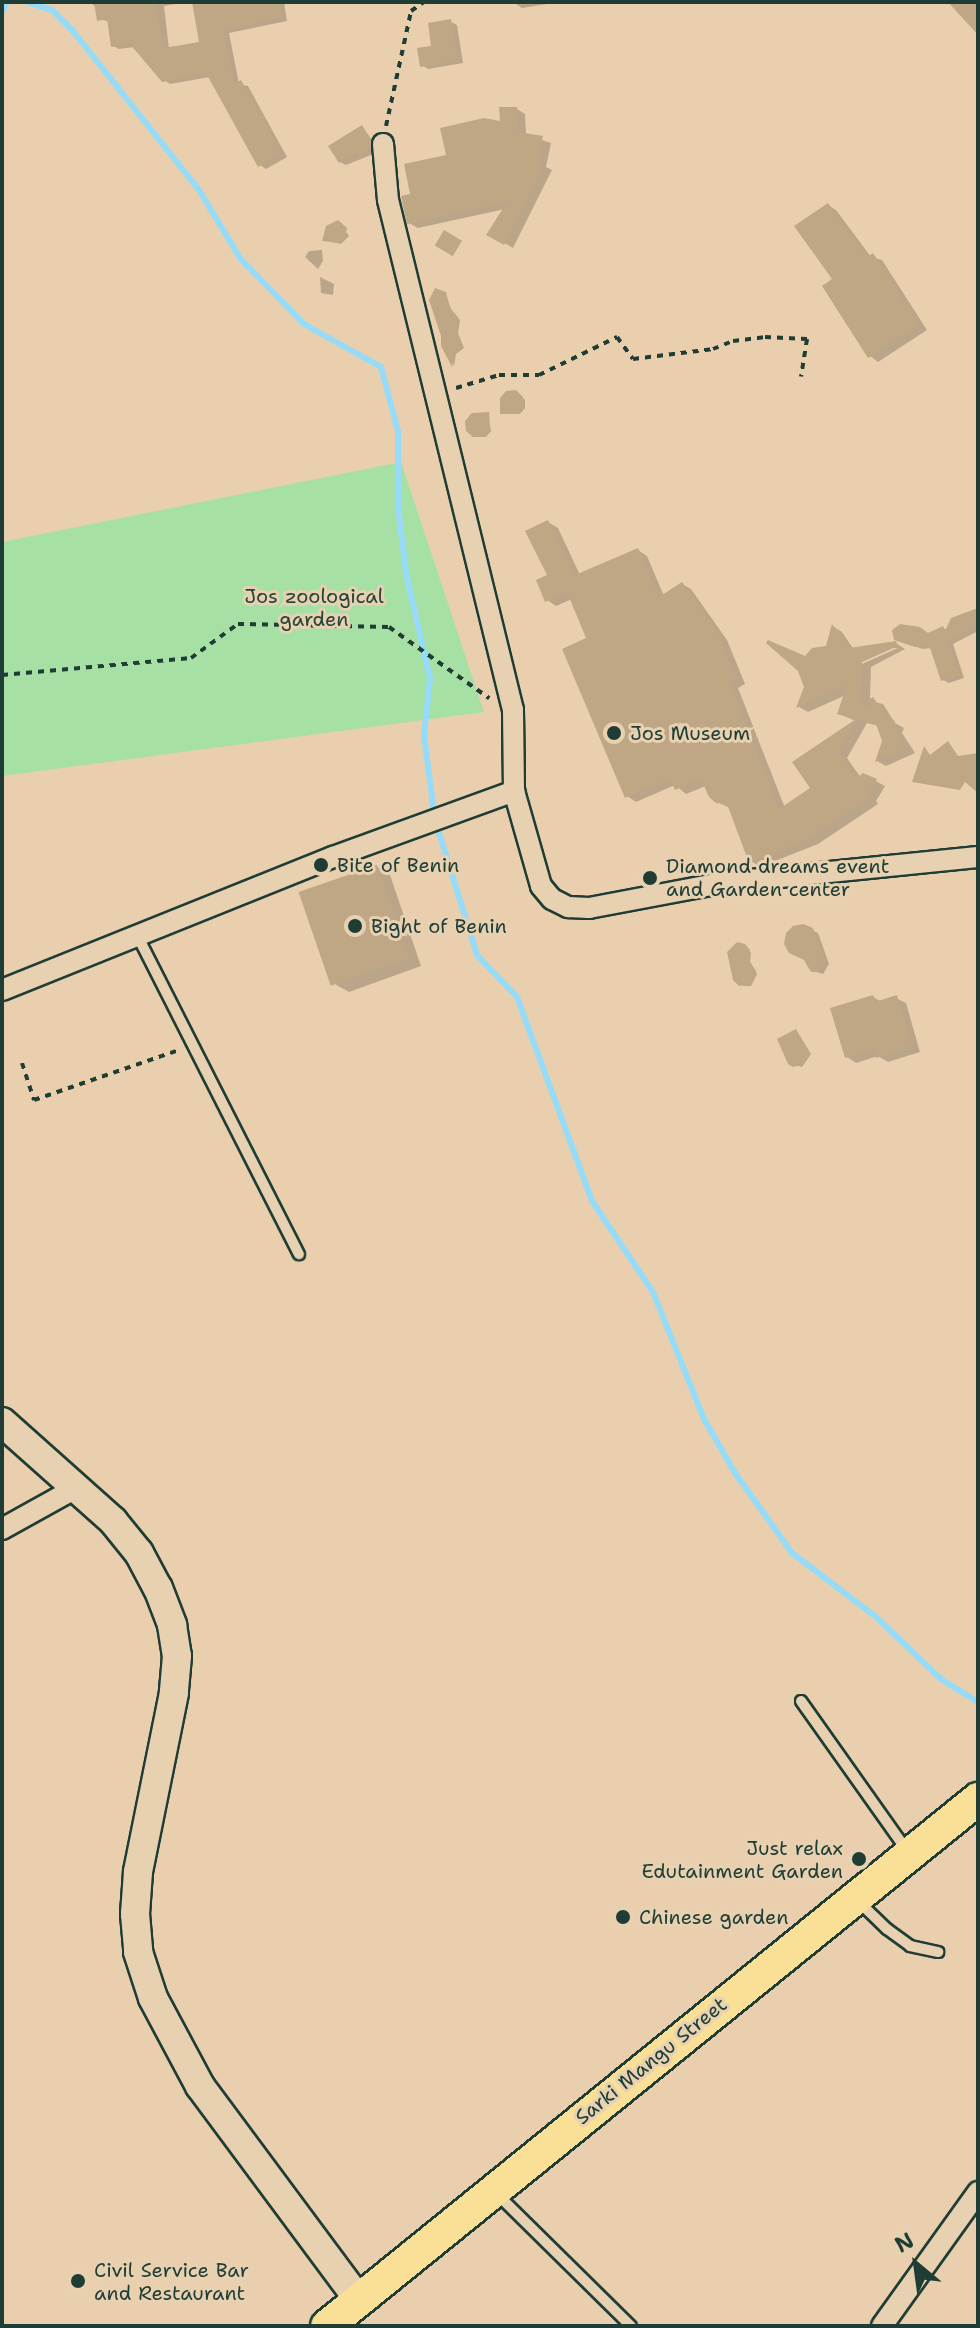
<!DOCTYPE html>
<style>
body{margin:0}
#map{position:relative;width:980px;height:2328px;overflow:hidden;background:#e9cfad;font-family:"Shantell Sans",sans-serif}
div>[style]{position:absolute}
.green>*{inset:0;background:#a6e0a5}
.shadow>*{inset:0;background:#0003}
.stream>*{height:6px;margin:-3px;padding:0 3px;transform-origin:3px;border-radius:3px;background:#96dcf8}
.building>*{inset:0;background:#bfa785;transform-origin:0 0}
.path>*{height:4px;margin-top:-2px;transform-origin:0;background:repeating-linear-gradient(90deg,#1f3d34 0 6px,transparent 0 12px)}
.roads{filter:drop-shadow(2px 0 #1f3d34) drop-shadow(-2px 0 #1f3d34) drop-shadow(0 2px #1f3d34) drop-shadow(0 -2px #1f3d34)}
.lane>*{height:10px;margin:-5px;padding:0 5px;transform-origin:5px;border-radius:5px;background:#e8d1b1}
.street>*{height:20px;margin:-10px;padding:0 10px;transform-origin:10px;border-radius:10px;background:#e8d1b1}
.secondary>*{height:28px;margin:-14px;padding:0 14px;transform-origin:14px;border-radius:14px;background:#e8d1b1}
.primary>*{height:32px;margin:-16px;padding:0 16px;transform-origin:16px;border-radius:16px;background:#fadf96}
.dots>*{width:22px;height:22px;translate:-50% -50%;box-sizing:border-box;border:4px solid #e8d1b1;border-radius:50%}
span{translate:-50% -50%;white-space:nowrap;text-align:center;line-height:1.15;-webkit-text-stroke:6px #e8d1b1;paint-order:stroke}
.park-label{font-size:20px;color:#26453a}
.poi-label{font-size:20px;color:#1f3d34}
.left{translate:0 -50%;text-align:left}
.right{translate:-100% -50%;text-align:right}
.street-label{font-size:20px;color:#1f3d34}
.frame{position:absolute;inset:0;border:4px solid #1f3d34;pointer-events:none}
.north{position:absolute;left:876px;top:2224px;width:80px;height:80px;-webkit-text-stroke:6px #e8d1b1;paint-order:stroke;rotate:331deg;font-size:22px;font-weight:700;line-height:32px;text-align:center;color:#1f3d34}
.north::after{content:'';display:block;margin:auto;width:28px;height:36px;background:#1f3d34;clip-path:polygon(50% 0,100% 100%,50% 72%,0 100%)}
</style>
<div id="map">
<div class="green">
<i style="clip-path:polygon(401px 462px,484px 712px,2px 776px,2px 542px)"></i>
</div>
<div class="shadow">
<i style="clip-path:polygon(89px 2px,188px 2px,164px 6px,169px 49px,202px 43px,194px 2px,284px 2px,287px 21px,229px 33px,239px 84px,248px 86px,287px 157px,266px 169px,260px 165px,210px 77px,170px 84px,164px 80px,135px 47px,119px 49px,113px 46px,110px 22px,99px 19px,95px 6px)"></i>
<i style="clip-path:polygon(513px 2px,560px 2px,522px 8px)"></i>
<i style="clip-path:polygon(451px 22px,457px 25px,463px 63px,428px 69px,422px 65px)"></i>
<i style="clip-path:polygon(517px 109px,525px 114px,526px 135px,551px 143px,546px 167px,552px 170px,513px 248px,489px 234px,505px 209px,418px 228px,409px 223px,412px 196px,448px 157px,502px 123px)"></i>
<i style="clip-path:polygon(362px 127px,376px 145px,376px 153px,346px 165px,340px 162px)"></i>
<i style="clip-path:polygon(828px 205px,836px 210px,871px 257px,882px 260px,927px 330px,878px 362px,870px 356px,835px 280px)"></i>
<i style="clip-path:polygon(340px 224px,349px 236px,341px 244px,325px 240px)"></i>
<i style="clip-path:polygon(322px 250px,323px 261px,318px 269px,305px 257px,309px 251px)"></i>
<i style="clip-path:polygon(320px 277px,334px 284px,333px 295px,321px 293px)"></i>
<i style="clip-path:polygon(445px 294px,452px 311px,460px 320px,458px 333px,464px 348px,456px 354px,454px 366px,443px 345px)"></i>
<i style="clip-path:polygon(518px 394px,525px 400px,525px 408px,520px 414px,502px 413px)"></i>
<i style="clip-path:polygon(488px 415px,491px 431px,486px 437px,478px 437px,474px 435px)"></i>
<i style="clip-path:polygon(evenodd,548px 522px,558px 528px,580px 575px,638px 550px,647px 556px,664px 596px,682px 584px,691px 589px,727px 640px,745px 684px,738px 688px,785px 808px,813px 789px,795px 762px,856px 721px,839px 714px,846px 695px,808px 712px,799px 707px,806px 687px,805px 658px,828px 648px,834px 627px,842px 632px,854px 650px,896px 643px,905px 649px,871px 667px,870px 701px,883px 704px,895px 723px,904px 728px,902px 733px,915px 753px,886px 766px,877px 761px,884px 741px,879px 726px,867px 723px,847px 758px,861px 778px,864px 775px,885px 786px,876px 801px,878px 804px,818px 844px,760px 867px,751px 861px,730px 808px,717px 802px,706px 786px,686px 794px,675px 785px,636px 802px,627px 796px,588px 639px,572px 599px,556px 606px,547px 600px,548px 522px,888px 648px,898px 648px,855px 667px,845px 668px,888px 648px)"></i>
<i style="clip-path:polygon(978px 612px,978px 631px,953px 644px,964px 678px,949px 683px,943px 680px,932px 648px,923px 649px,901px 642px,943px 628px,947px 630px)"></i>
<i style="clip-path:polygon(377px 867px,390px 875px,421px 966px,349px 992px,336px 985px)"></i>
<i style="clip-path:polygon(803px 926px,818px 933px,829px 964px,823px 974px,813px 971px)"></i>
<i style="clip-path:polygon(745px 946px,751px 953px,750px 962px,757px 974px,751px 986px,744px 986px,735px 979px,729px 952px,732px 947px)"></i>
<i style="clip-path:polygon(873px 997px,882px 1002px,896px 998px,906px 1003px,920px 1052px,888px 1062px,878px 1056px,856px 1063px,847px 1057px)"></i>
<i style="clip-path:polygon(796px 1031px,811px 1054px,802px 1067px,792px 1064px)"></i>
</div>
<div class="stream">
<i style="left:27px;top:2px;width:26px;rotate:18deg"></i>
<i style="left:52px;top:10px;width:30px;rotate:45deg"></i>
<i style="left:73px;top:31px;width:203px;rotate:51.6deg"></i>
<i style="left:199px;top:190px;width:79px;rotate:58.9deg"></i>
<i style="left:240px;top:258px;width:92px;rotate:45.9deg"></i>
<i style="left:304px;top:324px;width:88px;rotate:29.2deg"></i>
<i style="left:381px;top:367px;width:66px;rotate:75.1deg"></i>
<i style="left:398px;top:431px;width:75px;rotate:90deg"></i>
<i style="left:398px;top:506px;width:67px;rotate:83.2deg"></i>
<i style="left:406px;top:573px;width:109px;rotate:77.2deg"></i>
<i style="left:430px;top:679px;width:57px;rotate:96deg"></i>
<i style="left:424px;top:736px;width:85px;rotate:82.5deg"></i>
<i style="left:435px;top:820px;width:141px;rotate:72.7deg"></i>
<i style="left:477px;top:955px;width:58px;rotate:46.4deg"></i>
<i style="left:517px;top:997px;width:217px;rotate:69.8deg"></i>
<i style="left:592px;top:1201px;width:110px;rotate:56.2deg"></i>
<i style="left:653px;top:1292px;width:137px;rotate:68.1deg"></i>
<i style="left:704px;top:1419px;width:62px;rotate:60.1deg"></i>
<i style="left:735px;top:1473px;width:98px;rotate:54.5deg"></i>
<i style="left:792px;top:1553px;width:106px;rotate:37.3deg"></i>
<i style="left:876px;top:1617px;width:90px;rotate:43.6deg"></i>
<i style="left:941px;top:1679px;width:44px;rotate:31.9deg"></i>
<i style="left:2px;top:12px;width:11px;rotate:-63deg"></i>
</div>
<div class="building">
<i style="clip-path:polygon(94px 2px,155px 2px,164px 48px,199px 42px,192px 2px,279px 2px,282px 18px,224px 30px,234px 84px,241px 80px,282px 153px,258px 167px,206px 73px,162px 82px,130px 44px,111px 47px,107px 19px,97px 21px)"></i>
<i style="clip-path:polygon(948px 2px,978px 2px,978px 35px)"></i>
<i style="clip-path:polygon(451px 19px,458px 61px,420px 67px,417px 48px,431px 46px,428px 23px)"></i>
<i style="clip-path:polygon(499px 107px,517px 107px,518px 132px,543px 136px,538px 160px,544px 163px,504px 245px,486px 235px,507px 202px,407px 224px,401px 196px,410px 194px,404px 164px,446px 155px,440px 128px,484px 118px,500px 121px)"></i>
<i style="clip-path:polygon(362px 125px,371px 140px,370px 150px,358px 158px,356px 153px,339px 163px,328px 146px)"></i>
<i style="clip-path:polygon(828px 203px,867px 257px,873px 253px,919px 325px,868px 358px,822px 286px,832px 279px,794px 226px)"></i>
<i style="clip-path:polygon(338px 220px,347px 228px,344px 240px,338px 243px,322px 241px,326px 226px)"></i>
<i style="left:444px;top:230px;width:21px;height:18px;rotate:31deg"></i>
<i style="clip-path:polygon(435px 288px,446px 292px,450px 308px,458px 317px,457px 331px,462px 347px,454px 353px,452px 367px,441px 346px,441px 336px,429px 300px)"></i>
<i style="clip-path:polygon(516px 390px,523px 397px,524px 406px,517px 414px,500px 414px,500px 398px,506px 391px)"></i>
<i style="clip-path:polygon(489px 412px,490px 429px,483px 437px,473px 437px,466px 431px,465px 421px,472px 413px)"></i>
<i style="clip-path:polygon(548px 520px,575px 575px,638px 548px,659px 597px,682px 582px,718px 633px,737px 678px,729px 682px,779px 809px,810px 788px,792px 762px,856px 719px,837px 714px,847px 685px,796px 708px,804px 687px,798px 671px,766px 643px,768px 640px,805px 656px,812px 648px,826px 646px,832px 624px,849px 648px,896px 641px,898px 646px,862px 662px,861px 704px,871px 709px,868px 700px,873px 697px,887px 717px,895px 721px,893px 727px,907px 748px,875px 762px,882px 741px,876px 724px,857px 719px,839px 752px,857px 778px,863px 773px,877px 779px,868px 794px,870px 798px,808px 839px,749px 863px,727px 804px,716px 803px,709px 797px,701px 779px,675px 790px,670px 779px,625px 798px,562px 649px,586px 638px,567px 592px,545px 602px,536px 580px,547px 575px,525px 531px)"></i>
<i style="clip-path:polygon(978px 608px,978px 625px,948px 640px,959px 675px,941px 681px,929px 645px,915px 647px,894px 640px,892px 630px,900px 624px,920px 627px,928px 633px,943px 626px,945px 631px,951px 618px)"></i>
<i style="clip-path:polygon(948px 741px,958px 756px,978px 753px,978px 793px,965px 782px,960px 790px,912px 782px,924px 746px,930px 755px)"></i>
<i style="left:377px;top:865px;width:99px;height:83px;rotate:71deg"></i>
<i style="clip-path:polygon(803px 924px,813px 928px,825px 961px,818px 972px,811px 972px,804px 960px,789px 953px,784px 944px,786px 933px,793px 926px)"></i>
<i style="clip-path:polygon(737px 942px,745px 944px,750px 950px,749px 960px,756px 971px,754px 980px,748px 985px,739px 986px,733px 980px,727px 952px)"></i>
<i style="clip-path:polygon(873px 995px,875px 1002px,897px 995px,912px 1047px,876px 1058px,874px 1050px,845px 1058px,830px 1008px)"></i>
<i style="clip-path:polygon(796px 1029px,809px 1051px,804px 1064px,793px 1067px,788px 1064px,777px 1039px)"></i>
</div>
<div class="path">
<i style="left:386px;top:126px;width:118px;rotate:-77.7deg"></i>
<i style="left:411px;top:11px;width:16px;rotate:-35deg"></i>
<i style="left:456px;top:388px;width:45px;rotate:-16.8deg"></i>
<i style="left:499px;top:375px;width:40px"></i>
<i style="left:539px;top:375px;width:87px;rotate:-26deg"></i>
<i style="left:617px;top:337px;width:27px;rotate:54deg"></i>
<i style="left:633px;top:359px;width:81px;rotate:-7.1deg"></i>
<i style="left:713px;top:349px;width:22px;rotate:-22deg"></i>
<i style="left:733px;top:341px;width:32px;rotate:-7deg"></i>
<i style="left:765px;top:337px;width:42px;rotate:2.7deg"></i>
<i style="left:807px;top:339px;width:38px;rotate:99deg"></i>
<i style="left:2px;top:675px;width:190px;rotate:-5.1deg"></i>
<i style="left:191px;top:658px;width:58px;rotate:-35.9deg"></i>
<i style="left:238px;top:624px;width:151px;rotate:1.1deg"></i>
<i style="left:389px;top:627px;width:123px;rotate:35.4deg"></i>
<i style="left:22px;top:1063px;width:39px;rotate:72deg"></i>
<i style="left:34px;top:1100px;width:153px;rotate:-19deg"></i>
</div>
<div class="roads">
<div class="lane">
<i style="left:137px;top:935px;width:358px;rotate:63.1deg"></i>
<i style="left:801px;top:1701px;width:185px;rotate:54.7deg"></i>
<i style="left:859px;top:1902px;width:39px;rotate:44deg"></i>
<i style="left:887px;top:1929px;width:29px;rotate:36deg"></i>
<i style="left:910px;top:1946px;width:29px;rotate:12deg"></i>
<i style="left:497px;top:2194px;width:188px;rotate:44.6deg"></i>
</div>
<div class="street">
<i style="left:383px;top:144px;width:56px;rotate:84.9deg"></i>
<i style="left:388px;top:200px;width:525px;rotate:76.23deg"></i>
<i style="left:513px;top:710px;width:81px;rotate:89.3deg"></i>
<i style="left:514px;top:791px;width:99px;rotate:74.1deg"></i>
<i style="left:541px;top:886px;width:17px;rotate:50deg"></i>
<i style="left:552px;top:899px;width:18px;rotate:27deg"></i>
<i style="left:568px;top:907px;width:21px;rotate:3deg"></i>
<i style="left:589px;top:908px;width:134px;rotate:-10.7deg"></i>
<i style="left:721px;top:883px;width:258px;rotate:-5.8deg"></i>
<i style="left:2px;top:990px;width:357px;rotate:-21.9deg"></i>
<i style="left:333px;top:857px;width:193px;rotate:-20deg"></i>
<i style="left:2px;top:1529px;width:85px;rotate:-29deg"></i>
<i style="left:882px;top:2326px;width:165px;rotate:-54.4deg"></i>
</div>
<div class="secondary">
<i style="left:2px;top:1422px;width:149px;rotate:41.7deg"></i>
<i style="left:113px;top:1521px;width:41px;rotate:50.9deg"></i>
<i style="left:139px;top:1553px;width:40px;rotate:62deg"></i>
<i style="left:158px;top:1588px;width:40px;rotate:69deg"></i>
<i style="left:172px;top:1625px;width:31px;rotate:81deg"></i>
<i style="left:177px;top:1656px;width:37px;rotate:95deg"></i>
<i style="left:174px;top:1693px;width:183px;rotate:101.4deg"></i>
<i style="left:138px;top:1872px;width:42px;rotate:94.1deg"></i>
<i style="left:135px;top:1914px;width:38px;rotate:85deg"></i>
<i style="left:138px;top:1952px;width:48px;rotate:71.9deg"></i>
<i style="left:153px;top:1998px;width:100px;rotate:61.9deg"></i>
<i style="left:200px;top:2086px;width:265px;rotate:53.4deg"></i>
</div>
<div class="primary">
<i style="left:327px;top:2326px;width:838px;rotate:-38.99deg"></i>
</div>
</div>
<div class="dots">
<i style="left:614px;top:733px;background:#1f3d34"></i>
<i style="left:321px;top:865px;background:#1f3d34"></i>
<i style="left:650px;top:878px;background:#1f3d34"></i>
<i style="left:355px;top:926px;background:#1f3d34"></i>
<i style="left:859px;top:1859px;background:#1f3d34"></i>
<i style="left:623px;top:1917px;background:#1f3d34"></i>
<i style="left:78px;top:2281px;background:#1f3d34"></i>
</div>
<div class="park-label">
<span style="left:314px;top:608px">Jos zoological<br>garden</span>
</div>
<div class="poi-label">
<span class="left" style="left:630px;top:733px">Jos Museum</span>
<span class="left" style="left:337px;top:865px">Bite of Benin</span>
<span class="left" style="left:666px;top:878px">Diamond dreams event<br>and Garden center</span>
<span class="left" style="left:371px;top:926px">Bight of Benin</span>
<span class="right" style="left:843px;top:1860px">Just relax<br>Edutainment Garden</span>
<span class="left" style="left:639px;top:1917px">Chinese garden</span>
<span class="left" style="left:94px;top:2282px">Civil Service Bar<br>and Restaurant</span>
</div>
<div class="street-label">
<span style="left:651px;top:2061px;rotate:-39deg">Sarki Mangu Street</span>
</div>
<div class="frame"></div>
<div class="north">N</div>
</div>
